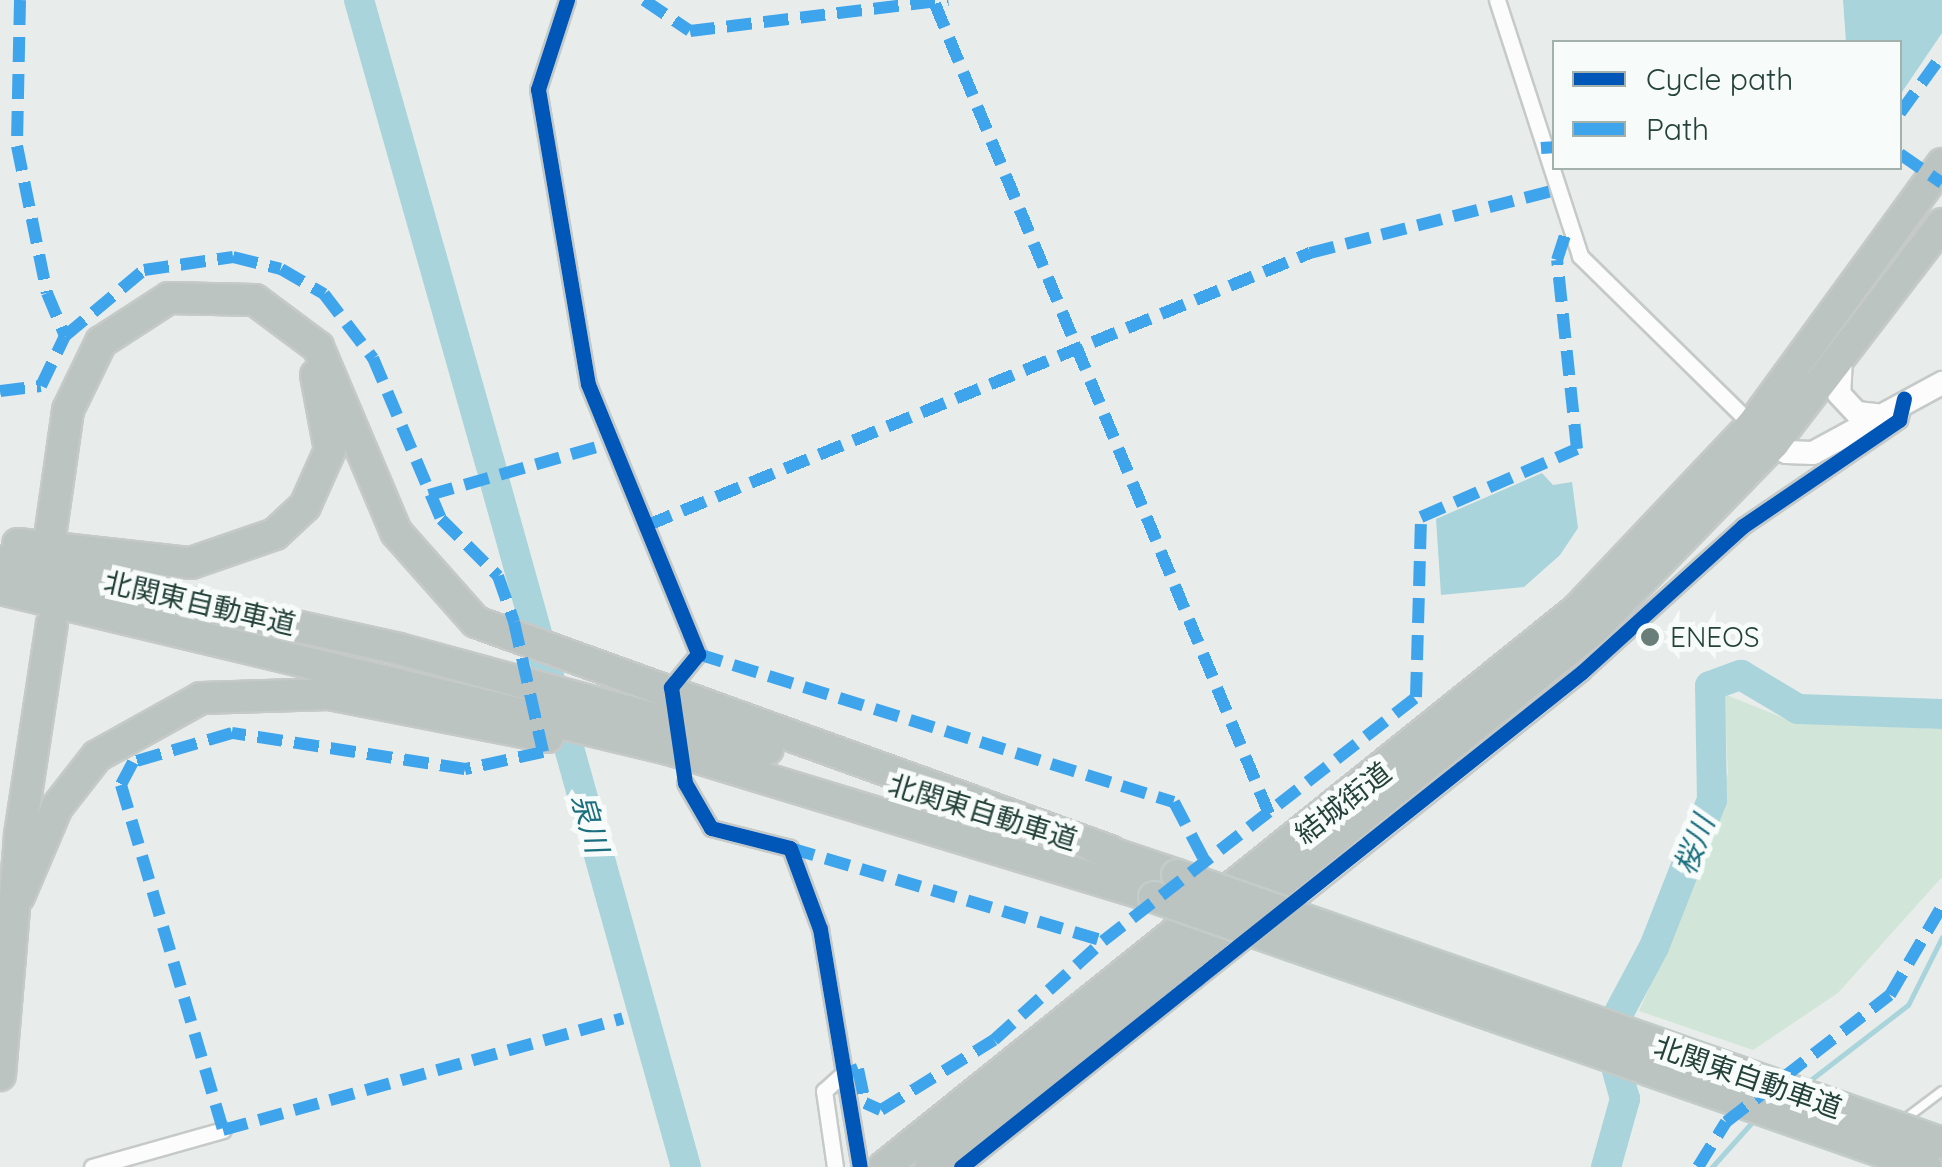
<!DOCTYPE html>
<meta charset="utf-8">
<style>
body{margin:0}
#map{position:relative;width:1942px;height:1167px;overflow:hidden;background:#e8edeb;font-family:Quicksand,"Noto Sans JP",sans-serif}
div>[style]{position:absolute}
.green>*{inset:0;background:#d1e6d8}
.water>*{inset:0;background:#a9d4db}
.stream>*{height:5px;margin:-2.5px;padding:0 2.5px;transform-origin:2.5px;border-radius:2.5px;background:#a9d4db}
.river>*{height:30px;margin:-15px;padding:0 15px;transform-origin:15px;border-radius:15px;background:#a9d4db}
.roads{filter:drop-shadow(2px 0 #c5cac8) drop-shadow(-2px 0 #c5cac8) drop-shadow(0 2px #c5cac8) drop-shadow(0 -2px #c5cac8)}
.lane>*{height:8px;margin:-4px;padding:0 4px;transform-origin:4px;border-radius:4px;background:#fcfcfc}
.street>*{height:15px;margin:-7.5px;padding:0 7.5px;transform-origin:7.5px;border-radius:7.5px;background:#fcfcfc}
.secondary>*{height:22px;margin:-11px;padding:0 11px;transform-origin:11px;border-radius:11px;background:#fcfcfc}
.highway>*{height:30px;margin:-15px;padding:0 15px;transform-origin:15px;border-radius:15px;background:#bcc4c2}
.bridges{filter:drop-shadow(2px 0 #c3ccc9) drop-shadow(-2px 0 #c3ccc9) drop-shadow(0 2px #c3ccc9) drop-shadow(0 -2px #c3ccc9)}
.highway-bridge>*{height:30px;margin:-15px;padding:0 15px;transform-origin:15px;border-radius:15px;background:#bcc4c2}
.quiet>*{height:12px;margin-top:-6px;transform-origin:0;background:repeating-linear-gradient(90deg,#3ea4ec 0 25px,transparent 0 37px)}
.cycleway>*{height:15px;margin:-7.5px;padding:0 7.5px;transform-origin:7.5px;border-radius:7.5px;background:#0057b8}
.dots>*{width:28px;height:28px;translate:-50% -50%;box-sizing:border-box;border:5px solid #f7fbf9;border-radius:50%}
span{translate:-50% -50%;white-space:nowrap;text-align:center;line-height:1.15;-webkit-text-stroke:10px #f7fbf9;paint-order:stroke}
.street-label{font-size:28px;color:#24423a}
.poi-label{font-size:28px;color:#24423a}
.left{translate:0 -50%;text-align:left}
.water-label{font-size:30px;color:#1c6f80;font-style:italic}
.legend{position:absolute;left:1552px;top:40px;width:350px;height:130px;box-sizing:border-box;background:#f7fbf9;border:2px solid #a3b1ad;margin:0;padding:12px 18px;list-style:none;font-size:30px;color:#24423a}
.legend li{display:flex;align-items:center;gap:20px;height:50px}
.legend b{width:50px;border:2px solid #a3b1ad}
</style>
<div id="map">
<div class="green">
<i style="clip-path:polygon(1724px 694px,1796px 723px,1942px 729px,1942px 877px,1838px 993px,1753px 1050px,1639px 1011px,1691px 893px,1728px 773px)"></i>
</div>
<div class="water">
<i style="clip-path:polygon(1843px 0,1942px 0,1942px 33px,1900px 95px,1900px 42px,1846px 42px)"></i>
<i style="clip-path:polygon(1542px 473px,1553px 485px,1572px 482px,1578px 528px,1560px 555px,1524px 587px,1441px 595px,1436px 519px)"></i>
</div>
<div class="stream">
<i style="left:1804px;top:1085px;width:131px;rotate:-37.6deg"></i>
<i style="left:1908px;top:1005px;width:76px;rotate:-63.4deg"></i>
<i style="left:1712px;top:1167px;width:63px;rotate:-48.2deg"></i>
</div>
<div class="river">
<i style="left:359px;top:0;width:486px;rotate:74.2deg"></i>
<i style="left:494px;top:479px;width:714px;rotate:74.41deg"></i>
<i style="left:1606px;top:1167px;width:71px;rotate:-74.4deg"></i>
<i style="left:1625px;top:1099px;width:66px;rotate:-105.7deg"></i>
<i style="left:1607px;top:1035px;width:100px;rotate:-61.9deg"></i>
<i style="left:1654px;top:947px;width:158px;rotate:-68.5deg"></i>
<i style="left:1712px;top:800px;width:114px;rotate:-91deg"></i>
<i style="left:1710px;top:686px;width:33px;rotate:-20deg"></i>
<i style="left:1741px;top:675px;width:66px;rotate:30.8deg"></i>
<i style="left:1798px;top:709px;width:144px;rotate:2deg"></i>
</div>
<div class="roads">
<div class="lane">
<i style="left:1905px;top:1119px;width:46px;rotate:-37.1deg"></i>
</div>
<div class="street">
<i style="left:567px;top:0;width:94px;rotate:108deg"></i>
<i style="left:538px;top:89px;width:299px;rotate:80.4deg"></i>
<i style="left:588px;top:384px;width:292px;rotate:67.8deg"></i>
<i style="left:698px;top:654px;width:43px;rotate:129.3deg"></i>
<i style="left:1497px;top:0;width:269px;rotate:72deg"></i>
<i style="left:1580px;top:256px;width:241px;rotate:44.5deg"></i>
<i style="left:685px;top:783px;width:52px;rotate:60deg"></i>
<i style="left:711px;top:828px;width:81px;rotate:14.2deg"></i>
<i style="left:790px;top:848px;width:86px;rotate:69.7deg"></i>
<i style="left:820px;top:929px;width:241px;rotate:80.5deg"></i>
<i style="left:1283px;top:911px;width:383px;rotate:-38.6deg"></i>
<i style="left:1582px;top:672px;width:217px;rotate:-42.2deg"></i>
<i style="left:1743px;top:526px;width:189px;rotate:-34.2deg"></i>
<i style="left:1899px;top:420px;width:18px;rotate:-74deg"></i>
<i style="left:92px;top:1167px;width:136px;rotate:-15.8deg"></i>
<i style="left:835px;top:1167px;width:77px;rotate:-98.2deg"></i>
<i style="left:824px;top:1091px;width:25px;rotate:-42deg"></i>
<i style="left:961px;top:1167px;width:379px;rotate:-38.6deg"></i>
</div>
<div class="secondary">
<i style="left:1841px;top:359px;width:35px;rotate:93deg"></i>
<i style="left:1839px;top:394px;width:26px;rotate:47deg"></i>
<i style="left:1857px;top:413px;width:20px;rotate:6deg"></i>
<i style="left:1763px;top:434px;width:29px;rotate:38deg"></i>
<i style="left:1786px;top:452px;width:27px;rotate:2deg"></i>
<i style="left:1813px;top:453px;width:147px;rotate:-28.5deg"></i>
</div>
<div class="highway">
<i style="left:51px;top:530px;width:121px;rotate:-81.9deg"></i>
<i style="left:68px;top:410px;width:76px;rotate:-64.1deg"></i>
<i style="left:101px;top:342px;width:81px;rotate:-32.9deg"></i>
<i style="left:169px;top:298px;width:86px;rotate:1.3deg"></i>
<i style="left:255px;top:300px;width:79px;rotate:36.7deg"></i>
<i style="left:318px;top:347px;width:201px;rotate:67.1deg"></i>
<i style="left:396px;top:532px;width:120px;rotate:48.4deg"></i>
<i style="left:476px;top:622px;width:674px;rotate:19.86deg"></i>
<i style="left:18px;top:544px;width:174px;rotate:6.3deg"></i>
<i style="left:191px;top:563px;width:89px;rotate:-19deg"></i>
<i style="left:275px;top:534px;width:41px;rotate:-43deg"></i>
<i style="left:305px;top:506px;width:61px;rotate:-65.9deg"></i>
<i style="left:330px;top:450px;width:76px;rotate:-100.6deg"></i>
<i style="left:0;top:561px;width:409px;rotate:12.4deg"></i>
<i style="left:399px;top:649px;width:382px;rotate:15.2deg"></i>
<i style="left:0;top:589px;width:687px;rotate:13.47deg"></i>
<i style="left:668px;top:749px;width:508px;rotate:16.94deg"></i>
<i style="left:1094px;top:847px;width:88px;rotate:18.6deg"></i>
<i style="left:19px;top:896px;width:97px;rotate:-66.9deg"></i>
<i style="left:57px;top:807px;width:65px;rotate:-51.9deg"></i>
<i style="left:97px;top:756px;width:119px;rotate:-29.1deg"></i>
<i style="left:201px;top:698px;width:128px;rotate:-1.8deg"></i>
<i style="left:329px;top:694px;width:223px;rotate:11.1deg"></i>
<i style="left:0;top:1075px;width:241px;rotate:-85.2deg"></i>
<i style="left:20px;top:835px;width:213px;rotate:-81.4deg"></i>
<i style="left:884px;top:1167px;width:889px;rotate:-38.79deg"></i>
<i style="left:1577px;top:610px;width:255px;rotate:-46.6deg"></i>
<i style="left:1752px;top:425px;width:323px;rotate:-53.9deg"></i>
<i style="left:930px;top:1167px;width:855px;rotate:-39.02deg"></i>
<i style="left:1594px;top:629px;width:259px;rotate:-45.9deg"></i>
<i style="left:1774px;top:443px;width:276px;rotate:-52.5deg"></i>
</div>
</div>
<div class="bridges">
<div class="highway-bridge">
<i style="left:1177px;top:875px;width:811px;rotate:19.31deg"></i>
<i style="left:1154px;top:897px;width:818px;rotate:19.28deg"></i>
</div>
</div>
<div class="quiet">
<i style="left:20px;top:0;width:146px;rotate:91.2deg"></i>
<i style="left:17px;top:146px;width:150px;rotate:78.5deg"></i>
<i style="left:47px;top:293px;width:47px;rotate:67.3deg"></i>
<i style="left:644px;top:0;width:55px;rotate:34deg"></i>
<i style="left:690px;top:31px;width:260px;rotate:-6.9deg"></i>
<i style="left:935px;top:4px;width:876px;rotate:67.59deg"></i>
<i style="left:1900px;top:113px;width:72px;rotate:-54.1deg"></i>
<i style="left:1541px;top:148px;width:13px;rotate:-4deg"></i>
<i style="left:1900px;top:154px;width:51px;rotate:34.6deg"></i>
<i style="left:0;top:391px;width:41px;rotate:-7deg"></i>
<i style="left:41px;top:386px;width:55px;rotate:-64.4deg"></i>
<i style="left:65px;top:336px;width:103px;rotate:-39.9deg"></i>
<i style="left:144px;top:270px;width:90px;rotate:-8.3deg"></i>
<i style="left:233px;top:257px;width:49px;rotate:14deg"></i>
<i style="left:281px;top:269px;width:50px;rotate:30.2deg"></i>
<i style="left:324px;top:294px;width:81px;rotate:52.6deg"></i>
<i style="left:373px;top:358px;width:175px;rotate:67.1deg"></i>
<i style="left:441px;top:519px;width:81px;rotate:45deg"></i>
<i style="left:498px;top:576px;width:49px;rotate:70.8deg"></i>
<i style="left:514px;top:622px;width:133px;rotate:77.4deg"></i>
<i style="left:543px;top:752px;width:80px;rotate:167.7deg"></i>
<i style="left:465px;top:769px;width:236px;rotate:-171.2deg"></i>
<i style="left:232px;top:733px;width:103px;rotate:163.7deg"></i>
<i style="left:133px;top:762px;width:26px;rotate:118deg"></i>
<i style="left:121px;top:785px;width:360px;rotate:73.5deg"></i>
<i style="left:223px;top:1130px;width:415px;rotate:-15.6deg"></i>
<i style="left:429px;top:495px;width:188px;rotate:-16deg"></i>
<i style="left:648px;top:525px;width:716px;rotate:-22.34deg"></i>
<i style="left:1310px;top:253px;width:250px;rotate:-14.4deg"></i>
<i style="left:698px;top:654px;width:498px;rotate:17.3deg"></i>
<i style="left:1174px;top:802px;width:71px;rotate:62.4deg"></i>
<i style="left:790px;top:848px;width:327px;rotate:16.5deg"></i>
<i style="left:848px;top:1073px;width:11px;rotate:-22deg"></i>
<i style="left:858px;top:1069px;width:35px;rotate:78deg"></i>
<i style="left:865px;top:1103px;width:17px;rotate:24deg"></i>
<i style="left:881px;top:1110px;width:133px;rotate:-31.8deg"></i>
<i style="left:994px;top:1040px;width:147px;rotate:-42.2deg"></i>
<i style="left:1103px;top:941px;width:397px;rotate:-37.9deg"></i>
<i style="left:1416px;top:697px;width:180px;rotate:-88.4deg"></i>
<i style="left:1421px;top:517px;width:170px;rotate:-23.6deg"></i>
<i style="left:1577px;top:449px;width:190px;rotate:-96deg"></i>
<i style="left:1557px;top:260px;width:32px;rotate:-72deg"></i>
<i style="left:1698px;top:1167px;width:53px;rotate:-58.1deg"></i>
<i style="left:1726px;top:1122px;width:207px;rotate:-37.8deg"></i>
<i style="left:1890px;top:995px;width:103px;rotate:-59.7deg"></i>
</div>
<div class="cycleway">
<i style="left:567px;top:0;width:94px;rotate:108deg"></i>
<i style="left:538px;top:89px;width:299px;rotate:80.4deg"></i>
<i style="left:588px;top:384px;width:292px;rotate:67.8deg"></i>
<i style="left:698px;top:654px;width:43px;rotate:129.3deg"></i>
<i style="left:671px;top:687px;width:97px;rotate:81.7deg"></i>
<i style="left:685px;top:783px;width:52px;rotate:60deg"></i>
<i style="left:711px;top:828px;width:81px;rotate:14.2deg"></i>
<i style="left:790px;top:848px;width:86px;rotate:69.7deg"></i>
<i style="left:820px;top:929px;width:241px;rotate:80.5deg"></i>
<i style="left:961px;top:1167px;width:794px;rotate:-38.56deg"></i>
<i style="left:1582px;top:672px;width:217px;rotate:-42.2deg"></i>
<i style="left:1743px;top:526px;width:189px;rotate:-34.2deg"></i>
<i style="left:1899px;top:420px;width:22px;rotate:-77deg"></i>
</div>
<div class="dots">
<i style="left:1650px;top:637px;background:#697e78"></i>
</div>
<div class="street-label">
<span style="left:200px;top:603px;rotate:13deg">北関東自動車道</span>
<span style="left:1343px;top:803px;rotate:-38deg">結城街道</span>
<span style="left:983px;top:812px;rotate:17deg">北関東自動車道</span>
<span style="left:1748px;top:1077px;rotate:19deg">北関東自動車道</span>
</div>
<div class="poi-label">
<span class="left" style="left:1670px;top:637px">ENEOS</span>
</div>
<div class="water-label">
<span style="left:590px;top:823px;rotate:74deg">泉川</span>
<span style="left:1694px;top:845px;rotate:-69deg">桜川</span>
</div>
<ul class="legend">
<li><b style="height:12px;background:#0057b8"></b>Cycle path</li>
<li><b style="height:12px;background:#3ea4ec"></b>Path</li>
</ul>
</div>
